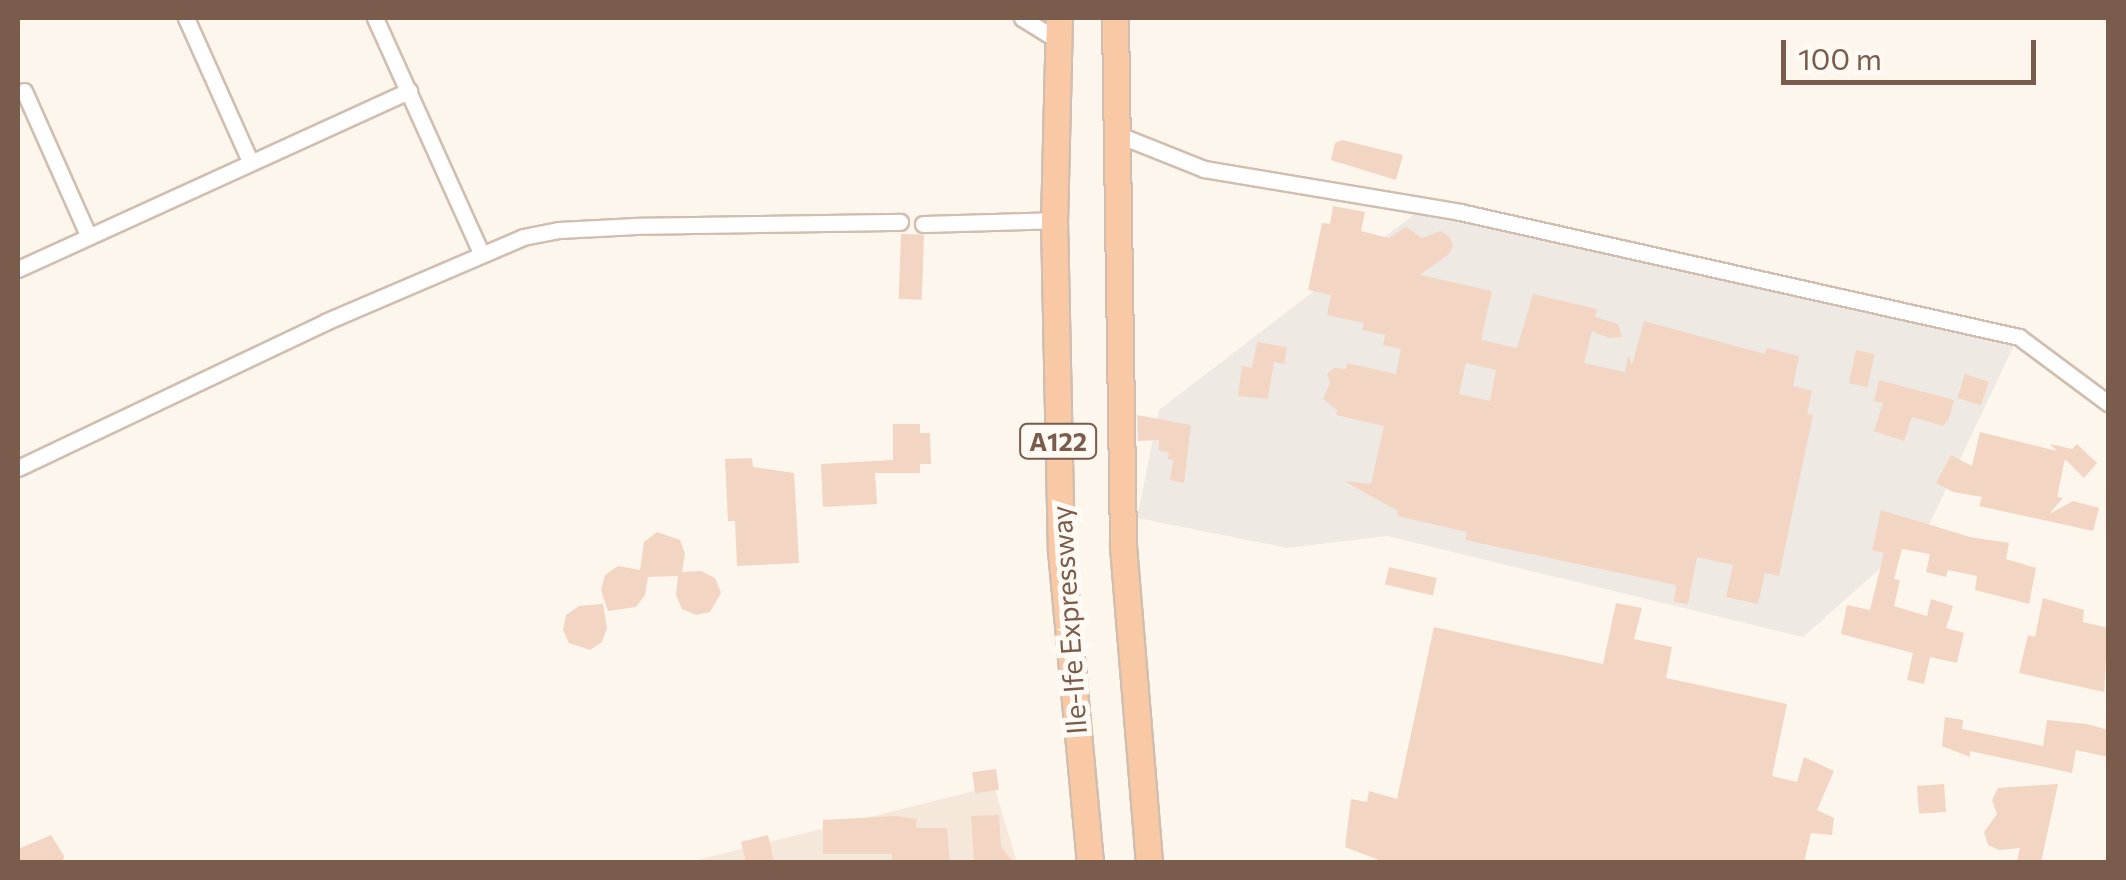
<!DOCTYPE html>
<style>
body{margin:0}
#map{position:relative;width:2126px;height:880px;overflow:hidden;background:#fdf6ec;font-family:Commissioner,sans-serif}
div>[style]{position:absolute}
.residential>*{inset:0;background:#f5e8da}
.industrial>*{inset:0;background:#efe9e4}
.building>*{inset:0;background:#f3d5c3;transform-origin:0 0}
.roads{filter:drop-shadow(2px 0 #d1beb0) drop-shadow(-2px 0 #d1beb0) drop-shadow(0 2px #d1beb0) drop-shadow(0 -2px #d1beb0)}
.minor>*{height:15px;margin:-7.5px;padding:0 7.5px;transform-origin:7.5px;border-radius:7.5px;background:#fff}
.trunk>*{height:25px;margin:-12.5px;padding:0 12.5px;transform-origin:12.5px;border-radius:12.5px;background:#f9c8a4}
span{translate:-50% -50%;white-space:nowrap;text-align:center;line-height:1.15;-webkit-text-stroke:10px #fffaf3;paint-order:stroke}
.shield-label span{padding:2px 8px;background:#fffaf3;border:2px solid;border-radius:8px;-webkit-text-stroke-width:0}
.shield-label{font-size:25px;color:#7a5c4d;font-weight:700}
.street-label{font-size:28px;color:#7a5c4d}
.frame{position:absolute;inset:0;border:20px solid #7a5c4d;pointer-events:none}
.scale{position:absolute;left:1781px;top:40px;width:255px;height:45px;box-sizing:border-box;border:5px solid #7a5c4d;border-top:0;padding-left:12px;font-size:30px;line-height:35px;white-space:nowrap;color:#7a5c4d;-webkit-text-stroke:8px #fffaf3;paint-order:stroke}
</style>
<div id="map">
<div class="residential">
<i style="clip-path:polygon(994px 786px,1017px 862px,689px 862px)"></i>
</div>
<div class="industrial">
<i style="clip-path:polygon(1434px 199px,2015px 343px,1929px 525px,1803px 637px,1387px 536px,1287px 548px,1137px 518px,1159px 410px)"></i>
</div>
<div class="building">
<i style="clip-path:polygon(1342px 140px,1403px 155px,1396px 180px,1331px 160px,1335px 143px)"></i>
<i style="clip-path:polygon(evenodd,1333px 206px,1365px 212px,1361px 231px,1389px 238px,1406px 227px,1422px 238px,1440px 231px,1449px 236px,1453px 246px,1448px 255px,1420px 275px,1492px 291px,1481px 340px,1517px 348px,1533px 294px,1597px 309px,1595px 317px,1618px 324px,1622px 337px,1609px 338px,1592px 331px,1584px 363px,1625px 372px,1628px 355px,1632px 365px,1644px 321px,1765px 354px,1767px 348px,1799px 356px,1793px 386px,1812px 391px,1807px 414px,1813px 415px,1779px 576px,1765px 573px,1758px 604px,1726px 597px,1733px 565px,1697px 557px,1688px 604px,1674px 602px,1676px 585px,1465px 540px,1467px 532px,1397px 516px,1398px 511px,1344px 481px,1371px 484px,1384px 426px,1336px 415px,1337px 410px,1323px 399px,1330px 383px,1327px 374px,1334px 368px,1346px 369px,1347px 363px,1396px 374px,1401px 349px,1383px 345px,1385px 335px,1362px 330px,1364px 323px,1327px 315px,1331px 295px,1308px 290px,1322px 223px,1330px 224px,1333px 206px,1466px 363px,1496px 370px,1490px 401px,1459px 394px,1466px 363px)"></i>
<i style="left:901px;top:234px;width:23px;height:65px;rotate:2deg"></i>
<i style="clip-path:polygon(1257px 342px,1287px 347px,1284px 364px,1274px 362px,1268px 399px,1238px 396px,1242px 366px,1252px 368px)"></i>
<i style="left:1856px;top:350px;width:19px;height:34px;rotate:12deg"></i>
<i style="left:1965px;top:374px;width:25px;height:25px;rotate:18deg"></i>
<i style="clip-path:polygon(1879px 380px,1954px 400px,1949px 419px,1943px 426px,1912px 417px,1904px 441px,1874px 431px,1883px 403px,1874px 401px)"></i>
<i style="clip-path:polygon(1137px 415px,1191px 425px,1184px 483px,1170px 480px,1173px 460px,1168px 459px,1169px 452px,1159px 451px,1159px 440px,1138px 441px)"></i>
<i style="clip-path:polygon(893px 424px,920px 424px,920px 433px,930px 433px,931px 464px,920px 464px,920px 473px,875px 473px,877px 504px,823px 507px,821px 464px,893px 460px)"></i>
<i style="clip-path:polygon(1980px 432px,2057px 451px,2050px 444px,2072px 449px,2077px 444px,2097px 463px,2084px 478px,2065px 459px,2057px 497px,2063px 498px,2049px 514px,2073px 501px,2099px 508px,2093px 531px,1979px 506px,1982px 497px,1953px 492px,1936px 483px,1951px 455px,1972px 466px)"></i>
<i style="clip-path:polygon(752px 458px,753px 467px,794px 473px,799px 563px,737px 566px,735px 521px,728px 521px,725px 459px)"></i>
<i style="clip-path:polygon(1881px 510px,1970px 537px,2009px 543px,2006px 559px,2036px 568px,2029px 604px,1975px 590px,1977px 576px,1948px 570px,1946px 577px,1926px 572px,1930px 554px,1902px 549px,1894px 579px,1900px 580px,1894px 606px,1927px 616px,1931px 599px,1953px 606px,1946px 628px,1964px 633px,1957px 663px,1930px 657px,1924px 684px,1907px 680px,1913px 653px,1841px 634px,1847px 605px,1870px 610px,1884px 553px,1872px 550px)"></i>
<i style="clip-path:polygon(657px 532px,680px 540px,685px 554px,682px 572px,701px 571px,715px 578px,721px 593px,710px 612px,696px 615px,682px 609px,676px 595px,678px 576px,648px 577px,645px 595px,636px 607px,608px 611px,601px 590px,605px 575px,618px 566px,640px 570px,644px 542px)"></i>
<i style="left:1389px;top:567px;width:49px;height:18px;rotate:13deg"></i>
<i style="clip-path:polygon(2043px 598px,2084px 610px,2083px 622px,2108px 628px,2104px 692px,2019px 673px,2028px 635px,2035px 637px)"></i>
<i style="clip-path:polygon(1616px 603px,1642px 608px,1634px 639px,1672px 647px,1666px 678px,1787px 704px,1772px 776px,1797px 782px,1804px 757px,1834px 771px,1817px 810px,1834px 818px,1832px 835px,1811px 833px,1804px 862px,1384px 862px,1345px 847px,1351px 799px,1367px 802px,1369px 791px,1397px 799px,1434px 627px,1603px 664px)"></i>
<i style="clip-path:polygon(603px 604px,607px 628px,602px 642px,590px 650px,569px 643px,563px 630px,566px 615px,579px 606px)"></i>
<i style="clip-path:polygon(1945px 717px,1963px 720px,1962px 729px,2043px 746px,2047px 720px,2087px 724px,2108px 730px,2108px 757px,2076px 750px,2072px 773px,1970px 751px,1970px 757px,1942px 746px)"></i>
<i style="left:996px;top:769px;width:21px;height:24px;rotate:82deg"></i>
<i style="left:1944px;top:784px;width:28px;height:27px;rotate:86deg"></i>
<i style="clip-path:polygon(2058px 784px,2041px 862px,2017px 862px,2020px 848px,1999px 850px,1988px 845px,1984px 832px,1997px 814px,1992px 800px,1998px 788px)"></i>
<i style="clip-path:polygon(999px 815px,1001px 847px,1013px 862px,974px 862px,971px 816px)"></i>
<i style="clip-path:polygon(896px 816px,917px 819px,916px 828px,947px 828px,950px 862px,892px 862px,892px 854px,823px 854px,823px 820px)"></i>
<i style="clip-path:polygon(51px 835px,64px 856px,63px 862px,18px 862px,18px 849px)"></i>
<i style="clip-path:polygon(768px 835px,774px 862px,746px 862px,741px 842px)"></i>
</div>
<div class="roads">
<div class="minor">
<i style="left:186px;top:18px;width:157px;rotate:65.9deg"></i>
<i style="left:375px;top:18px;width:258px;rotate:65.7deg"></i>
<i style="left:1022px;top:18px;width:44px;rotate:31.9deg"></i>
<i style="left:24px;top:91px;width:158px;rotate:66deg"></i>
<i style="left:1114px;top:133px;width:97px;rotate:21.8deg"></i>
<i style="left:1204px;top:169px;width:260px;rotate:9.5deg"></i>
<i style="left:1460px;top:212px;width:573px;rotate:12.6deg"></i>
<i style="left:2019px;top:337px;width:111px;rotate:36.6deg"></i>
<i style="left:923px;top:224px;width:131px;rotate:-1.7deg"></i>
<i style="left:18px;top:269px;width:430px;rotate:-24.5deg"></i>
<i style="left:18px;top:468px;width:340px;rotate:-25.4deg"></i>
<i style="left:325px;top:322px;width:215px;rotate:-23.2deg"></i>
<i style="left:523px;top:237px;width:37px;rotate:-11deg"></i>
<i style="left:559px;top:230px;width:77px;rotate:-3deg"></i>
<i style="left:636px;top:226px;width:264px;rotate:-0.9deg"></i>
</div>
<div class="trunk">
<i style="left:1059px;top:18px;width:202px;rotate:91.4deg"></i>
<i style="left:1054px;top:220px;width:330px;rotate:88.8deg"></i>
<i style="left:1061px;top:550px;width:313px;rotate:84.7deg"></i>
<i style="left:1115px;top:18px;width:528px;rotate:89.13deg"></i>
<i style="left:1123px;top:546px;width:317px;rotate:85.3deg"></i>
</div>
</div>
<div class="shield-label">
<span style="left:1058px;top:441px">A122</span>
</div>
<div class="street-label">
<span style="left:1068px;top:620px;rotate:-94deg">Ile-Ife Expressway</span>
</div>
<div class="frame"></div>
<div class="scale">100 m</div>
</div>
